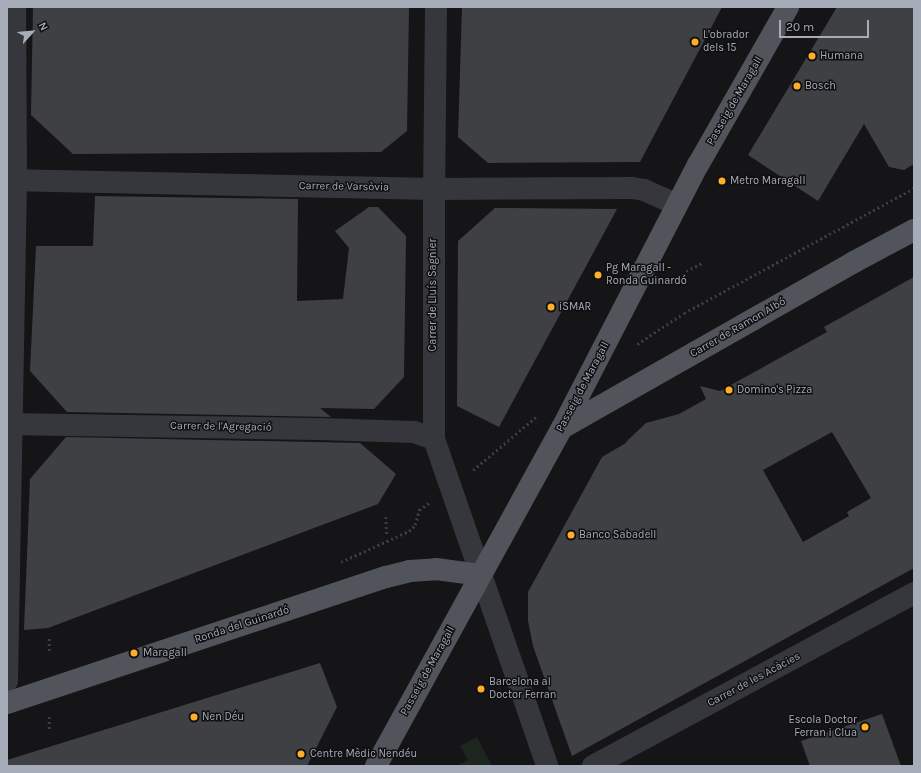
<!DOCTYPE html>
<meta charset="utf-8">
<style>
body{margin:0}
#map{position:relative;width:921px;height:773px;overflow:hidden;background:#151517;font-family:Karla,sans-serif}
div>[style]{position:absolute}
.green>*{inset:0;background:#1d261e}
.building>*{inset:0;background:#3f4044}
.path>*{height:2.5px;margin-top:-1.25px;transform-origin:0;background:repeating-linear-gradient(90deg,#3c3e44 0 2px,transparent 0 5px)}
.minor>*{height:22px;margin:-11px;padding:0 11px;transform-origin:11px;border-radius:11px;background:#36373d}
.major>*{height:22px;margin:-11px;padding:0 11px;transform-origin:11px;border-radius:11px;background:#52545c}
.dots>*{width:11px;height:11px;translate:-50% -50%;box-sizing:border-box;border:2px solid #101012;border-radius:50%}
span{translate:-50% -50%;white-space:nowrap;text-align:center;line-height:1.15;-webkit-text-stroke:3px #101012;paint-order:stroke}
.poi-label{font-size:11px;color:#a6acb8}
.left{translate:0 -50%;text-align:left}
.right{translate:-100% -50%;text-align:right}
.street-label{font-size:11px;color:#a6acb8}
.frame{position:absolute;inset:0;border:8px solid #a6acb8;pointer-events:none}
.north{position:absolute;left:12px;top:12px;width:40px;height:40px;-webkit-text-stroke:3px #101012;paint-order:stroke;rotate:63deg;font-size:11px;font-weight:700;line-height:16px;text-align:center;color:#a6acb8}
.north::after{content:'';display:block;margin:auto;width:14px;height:18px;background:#a6acb8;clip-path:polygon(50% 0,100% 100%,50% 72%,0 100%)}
.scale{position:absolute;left:779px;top:20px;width:90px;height:18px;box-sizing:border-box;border:2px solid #a6acb8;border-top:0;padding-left:5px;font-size:12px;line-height:14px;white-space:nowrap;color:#a6acb8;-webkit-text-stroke:3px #101012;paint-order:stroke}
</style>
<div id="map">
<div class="green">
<i style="clip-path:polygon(477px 737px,492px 766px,457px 766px,468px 760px,460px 746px)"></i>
</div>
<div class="building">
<i style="clip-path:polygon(33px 7px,409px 7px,407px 131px,381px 152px,73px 154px,31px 115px)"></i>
<i style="clip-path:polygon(462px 7px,722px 7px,640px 162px,488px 163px,458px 137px)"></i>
<i style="clip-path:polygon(837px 7px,914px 7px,914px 164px,904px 170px,889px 167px,864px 124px,818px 201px,748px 155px)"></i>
<i style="clip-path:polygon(95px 196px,298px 199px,297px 301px,343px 299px,349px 248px,335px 231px,369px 207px,378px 207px,406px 236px,404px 377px,374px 409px,320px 408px,331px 417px,67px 412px,30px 371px,36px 246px,93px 246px)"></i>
<i style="clip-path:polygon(495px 208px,617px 209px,499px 427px,457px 406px,458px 241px)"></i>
<i style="clip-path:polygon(evenodd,914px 277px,914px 568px,572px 756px,533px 646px,528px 621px,528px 592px,602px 457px,626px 443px,626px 442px,646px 423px,679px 414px,706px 399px,700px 386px,720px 391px,827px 332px,824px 327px,914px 277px,832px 432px,871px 498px,847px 512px,849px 516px,803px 542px,763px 470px,832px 432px)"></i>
<i style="clip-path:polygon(66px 437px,360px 443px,396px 474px,378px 504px,48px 628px,24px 630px,30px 479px)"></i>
<i style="clip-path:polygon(320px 663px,337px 707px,307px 766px,7px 766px,7px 760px)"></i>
<i style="clip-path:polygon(882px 714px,901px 766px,810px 766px,801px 741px)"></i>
</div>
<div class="path">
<i style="left:686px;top:271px;width:18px;rotate:-27deg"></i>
<i style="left:637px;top:344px;width:56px;rotate:-33.4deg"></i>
<i style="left:684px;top:313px;width:262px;rotate:-28.5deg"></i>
<i style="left:473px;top:470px;width:82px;rotate:-40.1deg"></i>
<i style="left:386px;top:517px;width:18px;rotate:87deg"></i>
<i style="left:341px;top:562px;width:75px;rotate:-24.5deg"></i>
<i style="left:409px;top:531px;width:8px;rotate:-45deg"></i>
<i style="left:415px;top:525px;width:16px;rotate:-75deg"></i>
<i style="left:419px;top:510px;width:12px;rotate:-35deg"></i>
<i style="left:49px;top:651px;width:15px;rotate:-90deg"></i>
<i style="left:49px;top:729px;width:12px;rotate:-90deg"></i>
</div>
<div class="minor">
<i style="left:436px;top:7px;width:182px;rotate:90.6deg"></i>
<i style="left:434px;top:189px;width:250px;rotate:90deg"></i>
<i style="left:434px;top:439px;width:346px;rotate:70.9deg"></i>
<i style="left:7px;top:180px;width:427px;rotate:1.2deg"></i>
<i style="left:434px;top:189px;width:198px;rotate:-0.3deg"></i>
<i style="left:632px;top:188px;width:12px;rotate:9deg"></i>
<i style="left:644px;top:190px;width:36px;rotate:24deg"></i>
<i style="left:7px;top:424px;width:311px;rotate:0.9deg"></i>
<i style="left:318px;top:429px;width:96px;rotate:1.8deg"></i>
<i style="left:414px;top:432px;width:21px;rotate:19deg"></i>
<i style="left:7px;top:681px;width:501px;rotate:-88.97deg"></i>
<i style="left:16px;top:180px;width:173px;rotate:-90.3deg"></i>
<i style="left:593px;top:766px;width:365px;rotate:-28.3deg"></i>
</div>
<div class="major">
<i style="left:562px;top:428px;width:336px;rotate:-29.6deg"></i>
<i style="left:854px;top:262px;width:68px;rotate:-28.1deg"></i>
<i style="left:7px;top:703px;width:399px;rotate:-18.4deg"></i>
<i style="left:386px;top:577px;width:25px;rotate:-14deg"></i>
<i style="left:410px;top:571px;width:26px;rotate:-4deg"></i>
<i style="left:436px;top:569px;width:44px;rotate:7.8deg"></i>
<i style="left:376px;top:766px;width:386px;rotate:-61.2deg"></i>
<i style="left:562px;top:428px;width:296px;rotate:-62.7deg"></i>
<i style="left:698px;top:165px;width:182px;rotate:-60.3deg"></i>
</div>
<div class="dots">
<i style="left:695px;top:42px;background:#ffae25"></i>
<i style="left:812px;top:56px;background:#ffae25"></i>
<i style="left:797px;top:86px;background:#ffae25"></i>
<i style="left:722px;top:181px;background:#ffae25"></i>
<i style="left:598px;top:275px;background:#ffae25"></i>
<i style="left:551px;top:307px;background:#ffae25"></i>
<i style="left:729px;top:390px;background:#ffae25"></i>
<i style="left:571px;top:535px;background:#ffae25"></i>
<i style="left:134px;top:653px;background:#ffae25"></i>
<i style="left:481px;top:689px;background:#ffae25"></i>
<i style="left:194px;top:717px;background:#ffae25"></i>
<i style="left:865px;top:727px;background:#ffae25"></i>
<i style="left:301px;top:754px;background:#ffae25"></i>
</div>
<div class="poi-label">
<span class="left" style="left:703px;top:42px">L'obrador<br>dels 15</span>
<span class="left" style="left:820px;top:56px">Humana</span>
<span class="left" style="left:805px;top:86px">Bosch</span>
<span class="left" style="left:730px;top:181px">Metro Maragall</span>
<span class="left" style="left:606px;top:275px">Pg Maragall -<br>Ronda Guinardó</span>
<span class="left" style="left:559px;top:307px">iSMAR</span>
<span class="left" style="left:737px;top:390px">Domino's Pizza</span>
<span class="left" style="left:579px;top:535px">Banco Sabadell</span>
<span class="left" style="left:143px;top:653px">Maragall</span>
<span class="left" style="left:489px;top:689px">Barcelona al<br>Doctor Ferran</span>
<span class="left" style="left:202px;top:717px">Nen Déu</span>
<span class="right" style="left:857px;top:727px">Escola Doctor<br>Ferran i Clua</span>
<span class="left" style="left:310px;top:754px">Centre Mèdic Nendéu</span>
</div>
<div class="street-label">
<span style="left:735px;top:101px;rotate:-60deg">Passeig de Maragall</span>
<span style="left:344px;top:187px;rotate:1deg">Carrer de Varsòvia</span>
<span style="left:433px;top:295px;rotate:-90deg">Carrer de Lluís Sagnier</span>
<span style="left:738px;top:328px;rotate:-30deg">Carrer de Ramon Albó</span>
<span style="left:583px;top:387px;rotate:-62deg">Passeig de Maragall</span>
<span style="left:221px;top:427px;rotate:1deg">Carrer de l'Agregació</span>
<span style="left:242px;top:625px;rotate:-18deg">Ronda del Guinardó</span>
<span style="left:428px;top:671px;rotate:-61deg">Passeig de Maragall</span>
<span style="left:754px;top:680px;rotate:-28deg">Carrer de les Acàcies</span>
</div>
<div class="frame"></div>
<div class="north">N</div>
<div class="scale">20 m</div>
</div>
